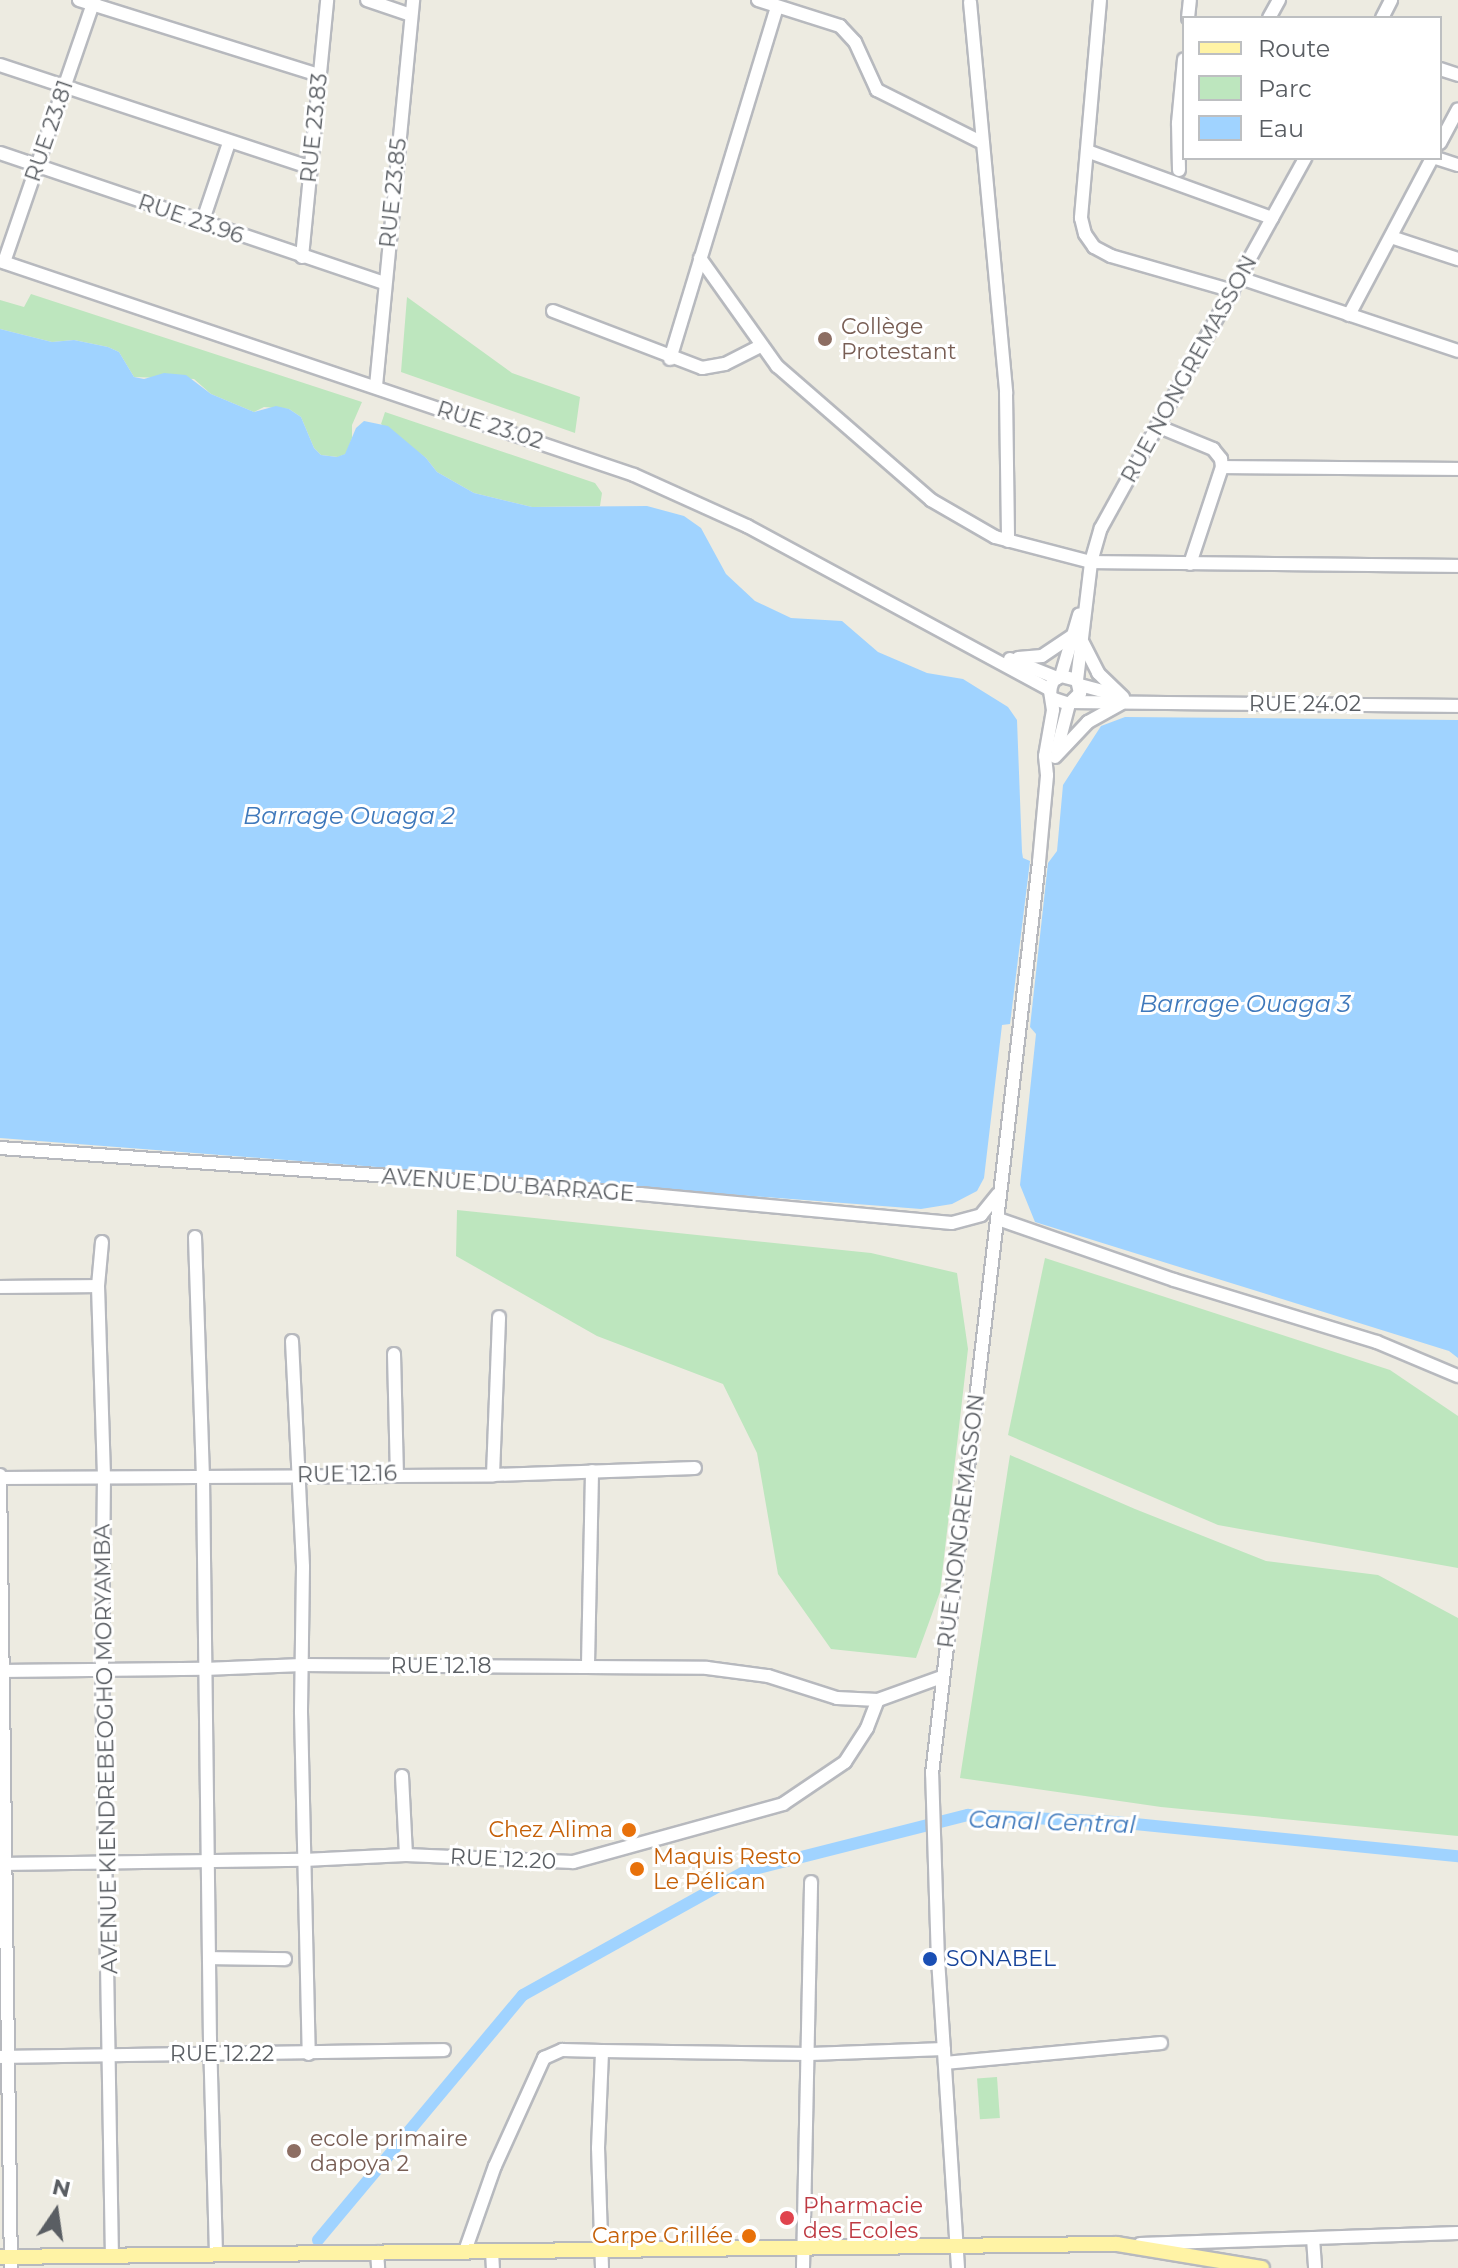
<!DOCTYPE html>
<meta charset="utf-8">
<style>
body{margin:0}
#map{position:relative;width:1458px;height:2268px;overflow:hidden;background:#edebe1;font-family:Montserrat,sans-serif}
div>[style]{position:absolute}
.green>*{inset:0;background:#bde6be;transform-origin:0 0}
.water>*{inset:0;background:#a0d3ff}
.canal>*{height:12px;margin:-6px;padding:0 6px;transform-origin:6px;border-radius:6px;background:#a0d3ff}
.roads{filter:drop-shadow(2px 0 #b7b9be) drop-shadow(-2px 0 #b7b9be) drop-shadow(0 2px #b7b9be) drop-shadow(0 -2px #b7b9be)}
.minor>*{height:12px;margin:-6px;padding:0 6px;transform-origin:6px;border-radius:6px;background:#fff}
.major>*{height:14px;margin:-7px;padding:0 7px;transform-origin:7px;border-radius:7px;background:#fff3a5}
.dots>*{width:22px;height:22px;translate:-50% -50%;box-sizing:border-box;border:4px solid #fff;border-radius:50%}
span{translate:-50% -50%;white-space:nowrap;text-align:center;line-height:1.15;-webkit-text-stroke:6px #fff;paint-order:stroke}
.street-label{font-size:22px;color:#5a5e63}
.education-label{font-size:22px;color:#785e54}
.left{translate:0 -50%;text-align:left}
.food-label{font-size:22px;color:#c56008}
.right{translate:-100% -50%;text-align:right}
.transit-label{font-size:22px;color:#164399}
.health-label{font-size:22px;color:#be3a42}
.water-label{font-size:24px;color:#3e78bb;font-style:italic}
.legend{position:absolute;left:1182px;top:16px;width:260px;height:144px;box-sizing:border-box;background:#fff;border:2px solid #bdbfc1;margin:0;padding:10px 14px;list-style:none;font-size:24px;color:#5a5e63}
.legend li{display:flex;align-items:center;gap:16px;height:40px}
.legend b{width:40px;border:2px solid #bdbfc1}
.north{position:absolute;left:16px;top:2172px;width:80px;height:80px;-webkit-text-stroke:6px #fff;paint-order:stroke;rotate:13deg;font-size:22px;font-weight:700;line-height:32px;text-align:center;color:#5a5e63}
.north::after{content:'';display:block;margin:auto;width:28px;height:36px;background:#5a5e63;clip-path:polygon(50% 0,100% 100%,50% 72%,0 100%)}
</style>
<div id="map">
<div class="green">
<i style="clip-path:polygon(31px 294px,362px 402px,352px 425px,352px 438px,346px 454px,338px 457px,321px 455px,314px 448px,301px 417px,289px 409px,264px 407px,254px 412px,211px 394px,194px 379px,134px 377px,119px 352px,108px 347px,74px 340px,52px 342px,0 329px,0 300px,24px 307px)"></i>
<i style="clip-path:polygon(407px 297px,512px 373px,580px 397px,575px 433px,401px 372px)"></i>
<i style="clip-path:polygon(385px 412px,595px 483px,602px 493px,600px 506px,532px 507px,474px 493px,437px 472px,426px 458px,381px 424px)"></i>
<i style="clip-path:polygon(457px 1210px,871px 1253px,957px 1273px,968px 1349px,940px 1592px,916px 1658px,831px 1649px,778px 1574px,757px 1453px,723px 1384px,597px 1336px,456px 1256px)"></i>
<i style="clip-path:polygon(1045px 1258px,1390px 1370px,1458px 1416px,1458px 1568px,1218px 1525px,1008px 1435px)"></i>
<i style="clip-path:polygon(1010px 1455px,1135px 1509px,1266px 1561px,1378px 1575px,1458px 1618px,1458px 1836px,1161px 1807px,960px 1778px)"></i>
<i style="left:997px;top:2077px;width:41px;height:20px;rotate:86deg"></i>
</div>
<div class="water">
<i style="clip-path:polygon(0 329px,52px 342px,74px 340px,108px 347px,119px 352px,134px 377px,144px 379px,164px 373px,186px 375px,211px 394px,254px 412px,276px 406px,289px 409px,301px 417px,314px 448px,321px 455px,337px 457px,345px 454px,356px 428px,364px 421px,388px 426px,426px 458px,437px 472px,474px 493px,532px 507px,647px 506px,684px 516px,701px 528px,726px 574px,755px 601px,791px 618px,842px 621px,878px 652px,927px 673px,963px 679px,1008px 707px,1017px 720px,1022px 852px,1023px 858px,1030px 861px,1010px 1024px,1002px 1025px,984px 1178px,977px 1191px,952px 1204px,921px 1209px,0 1138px)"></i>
<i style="clip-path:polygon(1125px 717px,1458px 720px,1458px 1358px,1449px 1351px,1035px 1222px,1020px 1185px,1036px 1034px,1030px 1027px,1048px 863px,1057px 851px,1063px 785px,1101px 726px)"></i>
</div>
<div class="canal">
<i style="left:318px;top:2240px;width:319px;rotate:-50.1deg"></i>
<i style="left:523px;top:1995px;width:255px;rotate:-29.1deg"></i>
<i style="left:746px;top:1871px;width:229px;rotate:-14.2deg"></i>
<i style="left:968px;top:1815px;width:147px;rotate:2.7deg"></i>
<i style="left:1115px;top:1822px;width:345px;rotate:5.7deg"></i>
</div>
<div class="roads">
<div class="minor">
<i style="left:79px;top:0;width:251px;rotate:17.4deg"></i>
<i style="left:367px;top:0;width:46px;rotate:18.8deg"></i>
<i style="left:758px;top:0;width:86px;rotate:17.6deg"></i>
<i style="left:840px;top:26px;width:22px;rotate:47deg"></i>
<i style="left:855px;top:42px;width:53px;rotate:65.4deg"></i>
<i style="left:877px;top:90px;width:116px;rotate:26.6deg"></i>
<i style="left:1100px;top:0;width:219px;rotate:95deg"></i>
<i style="left:1081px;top:218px;width:16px;rotate:76deg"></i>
<i style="left:1085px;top:234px;width:16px;rotate:55deg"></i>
<i style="left:1094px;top:247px;width:19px;rotate:28deg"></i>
<i style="left:1111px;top:256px;width:127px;rotate:16deg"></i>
<i style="left:970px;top:2px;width:393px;rotate:84.7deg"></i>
<i style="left:1006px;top:393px;width:148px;rotate:89.2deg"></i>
<i style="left:1188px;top:18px;width:18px;rotate:-84deg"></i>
<i style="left:1269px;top:18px;width:21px;rotate:-61deg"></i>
<i style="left:1382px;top:18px;width:20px;rotate:-63deg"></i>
<i style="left:0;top:65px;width:325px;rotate:18.3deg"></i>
<i style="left:1440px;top:69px;width:19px;rotate:18deg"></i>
<i style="left:1440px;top:143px;width:38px;rotate:-62deg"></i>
<i style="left:1087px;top:151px;width:197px;rotate:19.9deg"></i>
<i style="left:0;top:153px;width:404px;rotate:18.7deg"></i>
<i style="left:1436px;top:158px;width:23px;rotate:18deg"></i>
<i style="left:1179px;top:170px;width:47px;rotate:-91.2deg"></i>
<i style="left:1178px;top:123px;width:64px;rotate:-84.6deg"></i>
<i style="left:202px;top:223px;width:84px;rotate:-71.4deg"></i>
<i style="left:1391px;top:237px;width:71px;rotate:18.2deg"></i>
<i style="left:302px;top:257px;width:258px;rotate:-84.4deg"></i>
<i style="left:700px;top:258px;width:133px;rotate:54.5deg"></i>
<i style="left:777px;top:366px;width:204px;rotate:41deg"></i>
<i style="left:931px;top:500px;width:74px;rotate:30deg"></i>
<i style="left:995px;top:537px;width:99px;rotate:14.6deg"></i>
<i style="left:1091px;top:562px;width:367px;rotate:0.6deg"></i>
<i style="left:0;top:261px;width:669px;rotate:18.65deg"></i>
<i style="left:634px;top:475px;width:124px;rotate:24.3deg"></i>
<i style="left:747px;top:526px;width:345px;rotate:28.4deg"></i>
<i style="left:4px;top:262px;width:277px;rotate:-71deg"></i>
<i style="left:1240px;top:278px;width:230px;rotate:18.5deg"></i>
<i style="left:553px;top:311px;width:160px;rotate:20.9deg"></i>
<i style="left:702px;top:368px;width:23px;rotate:-10deg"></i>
<i style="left:725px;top:364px;width:39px;rotate:-27deg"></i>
<i style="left:1349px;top:315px;width:178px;rotate:-62.1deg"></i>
<i style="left:670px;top:359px;width:368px;rotate:-73.1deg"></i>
<i style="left:376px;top:386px;width:388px;rotate:-84.5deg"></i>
<i style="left:1157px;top:426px;width:61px;rotate:22.3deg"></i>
<i style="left:1213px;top:449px;width:13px;rotate:51deg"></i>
<i style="left:1221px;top:459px;width:8px;rotate:83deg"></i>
<i style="left:1222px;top:467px;width:102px;rotate:108.3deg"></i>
<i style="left:1222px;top:467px;width:236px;rotate:0.5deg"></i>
<i style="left:1083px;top:643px;width:34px;rotate:63deg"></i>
<i style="left:1098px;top:673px;width:35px;rotate:44deg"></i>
<i style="left:1018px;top:658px;width:24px;rotate:-5deg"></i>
<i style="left:1042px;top:656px;width:36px;rotate:-34deg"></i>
<i style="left:1010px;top:659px;width:51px;rotate:22deg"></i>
<i style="left:1061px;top:676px;width:64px;rotate:-73.6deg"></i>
<i style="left:1080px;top:685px;width:39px;rotate:15deg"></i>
<i style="left:1054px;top:699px;width:16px;rotate:18deg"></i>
<i style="left:1069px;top:704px;width:16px;rotate:-45deg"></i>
<i style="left:1080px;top:693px;width:13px;rotate:-103deg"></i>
<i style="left:1077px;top:680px;width:119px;rotate:-83.2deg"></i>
<i style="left:1091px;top:562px;width:35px;rotate:-74deg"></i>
<i style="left:1101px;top:528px;width:423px;rotate:-61.1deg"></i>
<i style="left:1074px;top:702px;width:384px;rotate:0.6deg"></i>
<i style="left:1057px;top:750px;width:48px;rotate:-75.4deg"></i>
<i style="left:1055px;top:757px;width:48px;rotate:-46.7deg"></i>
<i style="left:1088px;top:722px;width:37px;rotate:-29deg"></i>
<i style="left:0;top:1148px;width:642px;rotate:4.11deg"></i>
<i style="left:640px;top:1194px;width:313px;rotate:5.3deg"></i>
<i style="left:952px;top:1223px;width:30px;rotate:-15deg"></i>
<i style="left:981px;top:1215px;width:27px;rotate:-51deg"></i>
<i style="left:998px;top:1219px;width:186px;rotate:19.1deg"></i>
<i style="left:1174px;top:1280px;width:212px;rotate:17deg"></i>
<i style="left:1377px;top:1342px;width:88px;rotate:22.8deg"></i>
<i style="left:195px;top:1237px;width:240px;rotate:88.1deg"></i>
<i style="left:203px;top:1477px;width:562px;rotate:89.29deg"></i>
<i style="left:210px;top:2039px;width:215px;rotate:88.4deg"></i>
<i style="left:102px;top:1242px;width:44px;rotate:95.2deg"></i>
<i style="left:98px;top:1286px;width:189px;rotate:88.2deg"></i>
<i style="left:104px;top:1475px;width:193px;rotate:90.6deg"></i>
<i style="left:102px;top:1668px;width:589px;rotate:89.03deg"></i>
<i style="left:0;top:1287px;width:98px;rotate:-0.6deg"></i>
<i style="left:292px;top:1341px;width:226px;rotate:87.2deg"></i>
<i style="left:303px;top:1567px;width:145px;rotate:90.8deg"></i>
<i style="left:301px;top:1712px;width:342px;rotate:88.7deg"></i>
<i style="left:394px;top:1354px;width:119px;rotate:88.6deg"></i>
<i style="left:0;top:1475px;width:793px;rotate:89.21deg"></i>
<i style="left:493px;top:1475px;width:158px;rotate:-87.8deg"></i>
<i style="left:0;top:1478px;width:493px;rotate:-0.3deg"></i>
<i style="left:493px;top:1475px;width:202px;rotate:-2deg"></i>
<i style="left:588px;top:1664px;width:193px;rotate:-88.8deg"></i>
<i style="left:0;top:1671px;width:204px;rotate:-0.6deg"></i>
<i style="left:204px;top:1669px;width:98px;rotate:-2.3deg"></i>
<i style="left:302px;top:1665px;width:405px;rotate:0.4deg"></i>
<i style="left:707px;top:1668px;width:62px;rotate:7.5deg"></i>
<i style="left:768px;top:1676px;width:72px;rotate:17.7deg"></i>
<i style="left:837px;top:1698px;width:41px;rotate:2.8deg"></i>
<i style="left:402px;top:1776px;width:79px;rotate:87.1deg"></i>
<i style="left:0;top:1864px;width:304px;rotate:-0.8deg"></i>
<i style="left:304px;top:1860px;width:102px;rotate:-2.8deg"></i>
<i style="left:406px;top:1855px;width:167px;rotate:2.4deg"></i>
<i style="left:573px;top:1862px;width:218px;rotate:-15.4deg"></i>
<i style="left:783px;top:1804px;width:75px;rotate:-34.1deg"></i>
<i style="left:845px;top:1762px;width:40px;rotate:-57.1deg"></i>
<i style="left:867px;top:1728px;width:30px;rotate:-69deg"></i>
<i style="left:878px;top:1700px;width:68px;rotate:-19.8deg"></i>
<i style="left:209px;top:1958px;width:76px;rotate:0.8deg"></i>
<i style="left:0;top:2057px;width:444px;rotate:-0.9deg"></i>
<i style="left:945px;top:2063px;width:217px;rotate:-5.3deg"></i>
<i style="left:1313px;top:2238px;width:30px;rotate:86deg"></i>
<i style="left:1140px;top:2244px;width:318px;rotate:-2deg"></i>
<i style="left:465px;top:2251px;width:90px;rotate:-70.6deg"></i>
<i style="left:495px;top:2166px;width:119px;rotate:-65.6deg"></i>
<i style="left:544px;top:2058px;width:20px;rotate:-24deg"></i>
<i style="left:562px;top:2050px;width:40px;rotate:1.4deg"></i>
<i style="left:492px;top:2251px;width:17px;rotate:87deg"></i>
<i style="left:377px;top:2252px;width:16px;rotate:86deg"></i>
<i style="left:602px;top:2268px;width:120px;rotate:-91.9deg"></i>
<i style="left:598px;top:2148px;width:97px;rotate:-87.6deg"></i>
<i style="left:602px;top:2051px;width:208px;rotate:0.8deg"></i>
<i style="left:810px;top:2054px;width:134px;rotate:-2.1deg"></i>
<i style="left:803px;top:2268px;width:386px;rotate:-88.8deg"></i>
<i style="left:958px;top:2268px;width:308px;rotate:-93.7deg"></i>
<i style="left:938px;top:1961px;width:187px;rotate:-91.8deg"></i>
<i style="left:932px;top:1774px;width:918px;rotate:-83.31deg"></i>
<i style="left:1039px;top:862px;width:87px;rotate:-84.7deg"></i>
<i style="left:1047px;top:775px;width:19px;rotate:-96deg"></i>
<i style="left:1045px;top:756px;width:47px;rotate:-80.1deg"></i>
<i style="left:1053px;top:710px;width:20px;rotate:-99deg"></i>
<i style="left:1050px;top:690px;width:9px;rotate:-72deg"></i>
<i style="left:1053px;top:681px;width:9px;rotate:-32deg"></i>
<i style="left:1061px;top:676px;width:16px;rotate:14deg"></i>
</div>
<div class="major">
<i style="left:0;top:2257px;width:1117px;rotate:-0.67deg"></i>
<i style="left:1117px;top:2244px;width:147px;rotate:9.4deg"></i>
</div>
</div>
<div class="dots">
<i style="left:825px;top:339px;background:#8d6e63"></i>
<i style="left:629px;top:1830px;background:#e8710a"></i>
<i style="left:637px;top:1869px;background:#e8710a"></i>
<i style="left:930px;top:1959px;background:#1a4fb4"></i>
<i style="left:294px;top:2151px;background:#8d6e63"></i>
<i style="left:787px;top:2218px;background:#e0444e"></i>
<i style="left:749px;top:2236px;background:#e8710a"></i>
</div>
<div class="street-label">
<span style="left:314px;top:128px;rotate:-84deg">RUE 23.83</span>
<span style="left:49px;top:131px;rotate:-71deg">RUE 23.81</span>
<span style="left:393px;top:193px;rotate:-84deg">RUE 23.85</span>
<span style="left:191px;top:219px;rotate:19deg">RUE 23.96</span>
<span style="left:1189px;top:369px;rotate:-61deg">RUE NONGREMASSON</span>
<span style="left:490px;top:425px;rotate:18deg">RUE 23.02</span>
<span style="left:1305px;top:704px">RUE 24.02</span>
<span style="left:508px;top:1185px;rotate:4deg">AVENUE DU BARRAGE</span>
<span style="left:347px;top:1474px;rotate:-1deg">RUE 12.16</span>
<span style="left:961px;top:1521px;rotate:-83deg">RUE NONGREMASSON</span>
<span style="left:441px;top:1666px">RUE 12.18</span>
<span style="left:106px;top:1749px;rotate:-91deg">AVENUE KIENDREBEOGHO MORYAMBA</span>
<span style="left:503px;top:1859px;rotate:3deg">RUE 12.20</span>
<span style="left:222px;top:2054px">RUE 12.22</span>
</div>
<div class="education-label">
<span class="left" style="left:841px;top:339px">Collège<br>Protestant</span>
<span class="left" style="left:310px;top:2151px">ecole primaire<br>dapoya 2</span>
</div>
<div class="food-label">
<span class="right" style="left:613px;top:1830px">Chez Alima</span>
<span class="left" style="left:653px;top:1869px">Maquis Resto<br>Le Pélican</span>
<span class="right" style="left:733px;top:2236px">Carpe Grillée</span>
</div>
<div class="transit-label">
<span class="left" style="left:946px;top:1959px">SONABEL</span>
</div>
<div class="health-label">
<span class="left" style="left:803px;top:2218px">Pharmacie<br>des Ecoles</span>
</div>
<div class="water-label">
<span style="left:349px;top:816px">Barrage Ouaga 2</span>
<span style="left:1245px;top:1004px">Barrage Ouaga 3</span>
<span style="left:1052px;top:1822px;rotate:2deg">Canal Central</span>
</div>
<ul class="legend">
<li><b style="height:10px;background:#fff3a5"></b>Route</li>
<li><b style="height:22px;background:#bde6be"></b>Parc</li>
<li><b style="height:22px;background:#a0d3ff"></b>Eau</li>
</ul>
<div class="north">N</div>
</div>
